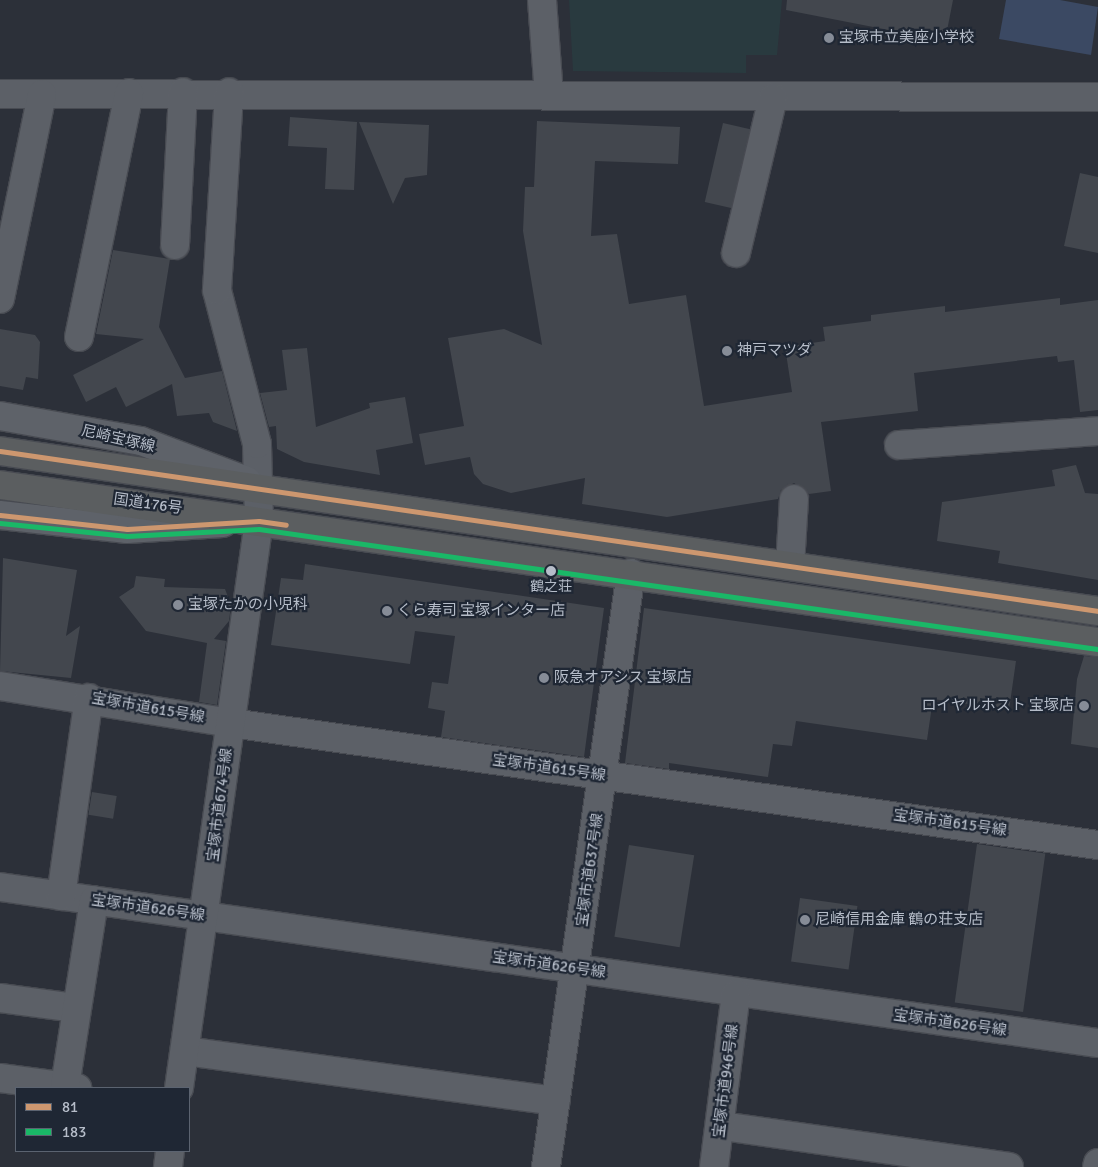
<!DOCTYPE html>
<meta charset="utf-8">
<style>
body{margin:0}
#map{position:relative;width:1098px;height:1167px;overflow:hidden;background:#2c3039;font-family:Signika,"Noto Sans JP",sans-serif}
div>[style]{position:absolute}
.green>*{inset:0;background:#293a3f}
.water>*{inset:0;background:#3b4963}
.building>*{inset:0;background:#43474e;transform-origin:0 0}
.roads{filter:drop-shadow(1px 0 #484b52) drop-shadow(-1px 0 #484b52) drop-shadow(0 1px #484b52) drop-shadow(0 -1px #484b52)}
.minor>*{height:28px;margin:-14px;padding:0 14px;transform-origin:14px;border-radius:14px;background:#5c6067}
.major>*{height:28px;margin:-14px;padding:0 14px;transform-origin:14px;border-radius:14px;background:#5e6269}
.highway>*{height:28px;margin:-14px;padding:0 14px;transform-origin:14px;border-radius:14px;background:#5b5e60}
.bus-1>*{height:5px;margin:-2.5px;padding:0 2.5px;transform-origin:2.5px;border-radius:2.5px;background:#cd976f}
.bus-2>*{height:5px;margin:-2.5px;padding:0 2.5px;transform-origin:2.5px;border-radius:2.5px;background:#1ab867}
.dots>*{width:14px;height:14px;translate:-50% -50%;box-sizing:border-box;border:2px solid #1f2734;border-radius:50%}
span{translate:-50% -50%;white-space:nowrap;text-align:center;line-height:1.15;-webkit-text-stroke:4.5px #1f2734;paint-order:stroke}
.bus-label{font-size:14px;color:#b6bdc9}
.poi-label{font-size:15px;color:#b6bdc9}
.left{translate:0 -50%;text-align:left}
.right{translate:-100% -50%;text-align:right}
.street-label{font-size:15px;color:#b6bdc9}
.legend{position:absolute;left:15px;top:1087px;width:175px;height:65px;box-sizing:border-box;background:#1f2734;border:1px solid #5b6370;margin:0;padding:6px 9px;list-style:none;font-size:15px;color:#b6bdc9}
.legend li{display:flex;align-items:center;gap:10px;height:25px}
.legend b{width:25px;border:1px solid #5b6370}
</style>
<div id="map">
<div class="green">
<i style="clip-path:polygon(569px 0,782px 0,777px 55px,746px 55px,746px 73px,573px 71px)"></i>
</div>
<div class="water">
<i style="clip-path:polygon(1006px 0,1060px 0,1098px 7px,1091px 55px,999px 39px)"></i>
</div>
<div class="building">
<i style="clip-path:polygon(787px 0,953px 0,945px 41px,786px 10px)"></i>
<i style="clip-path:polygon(290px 117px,357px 122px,354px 190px,325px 189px,327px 148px,288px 146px)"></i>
<i style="clip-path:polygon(537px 121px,680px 127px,678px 164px,595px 161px,591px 236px,617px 234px,629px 304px,686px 295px,704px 406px,792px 392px,785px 347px,825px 341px,823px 327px,871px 321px,871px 315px,945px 306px,945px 312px,1060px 298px,1060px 305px,1098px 300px,1098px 410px,1080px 412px,1074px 360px,1058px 362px,1057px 356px,914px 373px,918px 411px,821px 422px,831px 491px,809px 494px,794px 483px,781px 490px,778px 499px,667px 517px,582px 504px,585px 478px,511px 493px,483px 484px,474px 474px,470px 457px,425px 465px,419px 434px,464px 426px,448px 338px,504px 329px,542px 345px,523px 231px,525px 187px,534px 187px)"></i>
<i style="clip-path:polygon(359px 122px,429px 125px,427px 175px,405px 178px,393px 204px)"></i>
<i style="left:723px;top:123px;width:28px;height:81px;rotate:13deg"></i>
<i style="clip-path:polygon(1080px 173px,1098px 177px,1098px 253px,1064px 246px)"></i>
<i style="clip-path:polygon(113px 250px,170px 259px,159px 327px,185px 378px,222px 371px,237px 431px,213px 422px,209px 413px,177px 416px,172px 384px,126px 407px,116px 387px,86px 402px,73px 375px,144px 339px,96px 334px)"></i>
<i style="clip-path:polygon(0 329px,35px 335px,40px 342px,38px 379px,26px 377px,23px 390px,0 386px)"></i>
<i style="clip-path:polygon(307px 348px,316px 427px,370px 408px,369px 403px,405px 397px,413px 443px,376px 450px,380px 475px,304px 462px,277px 449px,276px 426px,269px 427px,260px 393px,287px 390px,282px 350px)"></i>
<i style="clip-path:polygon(1076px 465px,1085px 493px,1098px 494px,1098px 580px,998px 563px,1000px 551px,937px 541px,942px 502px,1055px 486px,1052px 470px)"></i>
<i style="clip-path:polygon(3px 558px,77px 570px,66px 636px,80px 626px,71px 678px,0 671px)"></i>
<i style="clip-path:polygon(305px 564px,604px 608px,584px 757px,441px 737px,445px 711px,428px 708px,432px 682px,448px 684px,455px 636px,415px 631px,410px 664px,271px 645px,281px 578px,303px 580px)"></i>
<i style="clip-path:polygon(136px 576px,165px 579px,164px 587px,225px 589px,231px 605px,229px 621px,214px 639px,226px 641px,217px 705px,199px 702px,207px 643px,146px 631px,119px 597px,134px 587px)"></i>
<i style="clip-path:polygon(644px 608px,1016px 661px,1009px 710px,933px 699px,927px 740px,796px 721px,792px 746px,773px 744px,768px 777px,669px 763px,669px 769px,625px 763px)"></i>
<i style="clip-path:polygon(1084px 656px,1098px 657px,1098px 748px,1071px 744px,1077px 679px)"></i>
<i style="left:92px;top:792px;width:25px;height:23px;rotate:9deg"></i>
<i style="left:977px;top:844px;width:69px;height:160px;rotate:8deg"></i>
<i style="left:629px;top:845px;width:66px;height:93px;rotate:9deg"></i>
<i style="left:800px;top:898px;width:58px;height:64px;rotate:8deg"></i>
</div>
<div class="roads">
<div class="minor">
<i style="left:542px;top:0;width:96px;rotate:85.8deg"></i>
<i style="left:0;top:94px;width:1098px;rotate:0.16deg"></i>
<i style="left:175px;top:245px;width:153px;rotate:-87deg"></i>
<i style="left:736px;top:253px;width:159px;rotate:-76.6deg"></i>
<i style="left:0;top:299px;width:209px;rotate:-78.4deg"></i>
<i style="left:79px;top:337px;width:249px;rotate:-78.4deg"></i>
<i style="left:899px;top:445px;width:199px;rotate:-4deg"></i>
<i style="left:790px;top:566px;width:67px;rotate:-86.6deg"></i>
<i style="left:0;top:686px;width:234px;rotate:9.1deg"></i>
<i style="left:231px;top:723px;width:876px;rotate:8.01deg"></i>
<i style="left:0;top:887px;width:1109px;rotate:8.09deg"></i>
<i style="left:61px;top:896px;width:200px;rotate:-82deg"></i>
<i style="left:0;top:998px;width:77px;rotate:7.5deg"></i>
<i style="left:185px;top:1051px;width:374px;rotate:7.7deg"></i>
<i style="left:0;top:1078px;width:78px;rotate:7.4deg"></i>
<i style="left:65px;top:1086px;width:188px;rotate:-81.1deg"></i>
<i style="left:179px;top:1088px;width:573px;rotate:-81.97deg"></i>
<i style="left:259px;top:521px;width:77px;rotate:-91.5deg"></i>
<i style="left:257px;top:444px;width:159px;rotate:-104.6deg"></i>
<i style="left:217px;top:290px;width:198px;rotate:-86.5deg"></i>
<i style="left:722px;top:1126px;width:290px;rotate:8.1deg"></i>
<i style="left:168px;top:1167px;width:16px;rotate:-83deg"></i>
<i style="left:546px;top:1167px;width:600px;rotate:-81.86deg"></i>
<i style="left:714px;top:1167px;width:174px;rotate:-82.8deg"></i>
<i style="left:1097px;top:1167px;width:4px;rotate:-76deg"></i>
</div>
<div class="major">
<i style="left:0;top:416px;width:143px;rotate:10.1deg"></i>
<i style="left:141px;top:441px;width:113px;rotate:20.7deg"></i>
<i style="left:0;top:515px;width:128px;rotate:6.3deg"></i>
<i style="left:127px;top:529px;width:96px;rotate:-3.6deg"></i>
</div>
<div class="highway">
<i style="left:0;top:451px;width:1110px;rotate:8.29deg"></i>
<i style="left:0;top:485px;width:1109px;rotate:8.14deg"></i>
</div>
</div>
<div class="bus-1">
<i style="left:0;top:451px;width:1110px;rotate:8.29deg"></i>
<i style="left:0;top:515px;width:128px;rotate:6.3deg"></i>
<i style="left:127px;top:529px;width:132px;rotate:-3.5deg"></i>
<i style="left:259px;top:521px;width:27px;rotate:8deg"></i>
</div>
<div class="bus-2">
<i style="left:0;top:523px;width:128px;rotate:5.8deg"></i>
<i style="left:127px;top:536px;width:132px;rotate:-3deg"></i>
<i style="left:259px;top:529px;width:847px;rotate:8.15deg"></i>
</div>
<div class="dots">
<i style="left:829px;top:38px;background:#868c97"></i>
<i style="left:727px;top:351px;background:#868c97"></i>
<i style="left:551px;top:571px;background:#b6bdc9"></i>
<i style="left:178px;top:605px;background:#868c97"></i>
<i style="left:387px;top:611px;background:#868c97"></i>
<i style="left:544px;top:678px;background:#868c97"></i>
<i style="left:1084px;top:706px;background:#868c97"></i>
<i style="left:805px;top:920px;background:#868c97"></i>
</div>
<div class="bus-label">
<span style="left:551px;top:587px">鶴之荘</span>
</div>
<div class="poi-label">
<span class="left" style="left:839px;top:38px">宝塚市立美座小学校</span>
<span class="left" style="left:737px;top:351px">神戸マツダ</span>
<span class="left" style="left:188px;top:605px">宝塚たかの小児科</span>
<span class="left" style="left:397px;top:611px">くら寿司 宝塚インター店</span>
<span class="left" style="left:554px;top:678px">阪急オアシス 宝塚店</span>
<span class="right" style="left:1074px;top:706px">ロイヤルホスト 宝塚店</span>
<span class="left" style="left:815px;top:920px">尼崎信用金庫 鶴の荘支店</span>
</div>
<div class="street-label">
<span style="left:118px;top:439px;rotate:13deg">尼崎宝塚線</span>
<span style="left:148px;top:504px;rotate:8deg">国道176号</span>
<span style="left:148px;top:708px;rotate:10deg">宝塚市道615号線</span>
<span style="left:549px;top:768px;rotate:8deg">宝塚市道615号線</span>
<span style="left:220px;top:805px;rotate:-83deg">宝塚市道674号線</span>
<span style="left:950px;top:823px;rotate:8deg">宝塚市道615号線</span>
<span style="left:590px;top:870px;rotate:-82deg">宝塚市道637号線</span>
<span style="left:148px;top:908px;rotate:8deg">宝塚市道626号線</span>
<span style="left:549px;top:965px;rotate:8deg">宝塚市道626号線</span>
<span style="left:950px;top:1023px;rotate:8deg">宝塚市道626号線</span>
<span style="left:726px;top:1081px;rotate:-83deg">宝塚市道946号線</span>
</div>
<ul class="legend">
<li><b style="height:6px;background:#cd976f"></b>81</li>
<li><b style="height:6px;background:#1ab867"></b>183</li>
</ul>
</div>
